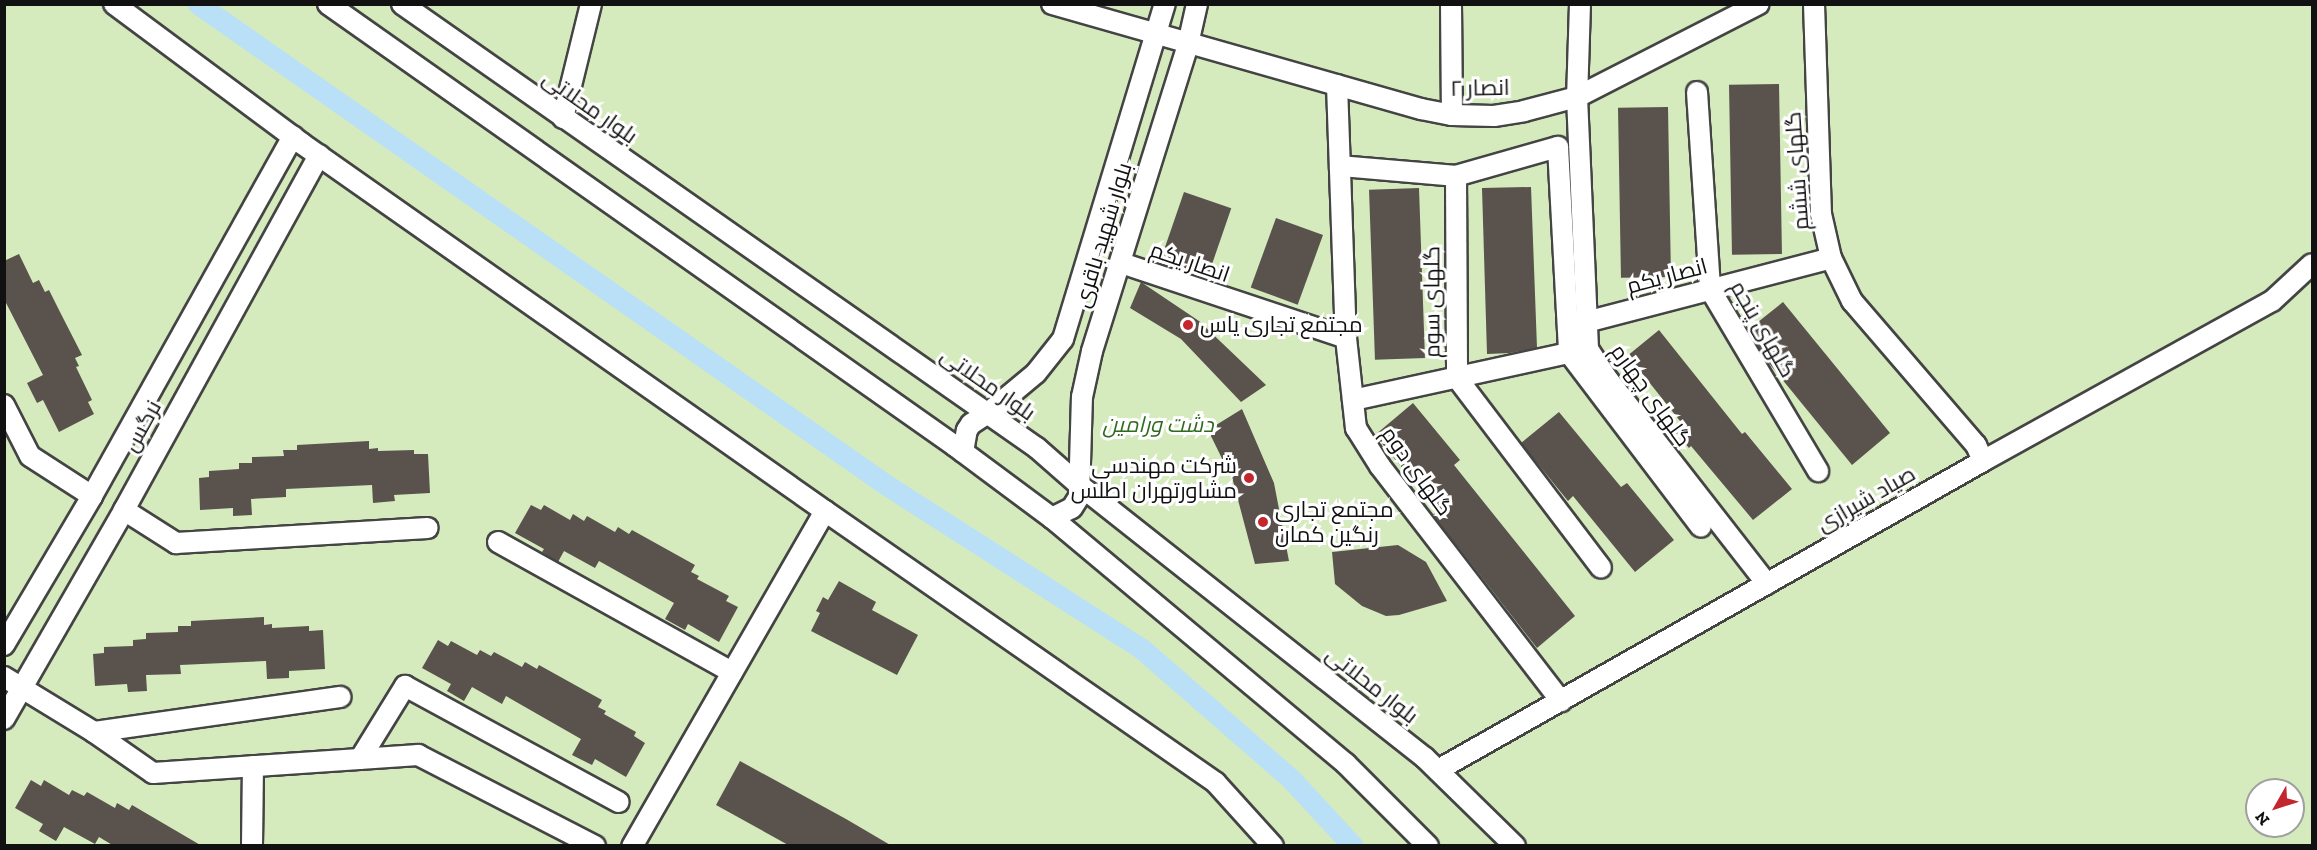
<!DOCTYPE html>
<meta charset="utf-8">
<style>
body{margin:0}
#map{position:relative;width:2317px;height:850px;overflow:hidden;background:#fffdf5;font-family:"Zilla Slab",Cairo,serif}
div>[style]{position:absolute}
.green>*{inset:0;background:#d5ebbd}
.canal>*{height:21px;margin:-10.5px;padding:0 10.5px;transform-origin:10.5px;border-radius:10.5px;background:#b9e0f7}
.building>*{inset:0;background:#5a524d;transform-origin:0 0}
.roads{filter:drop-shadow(2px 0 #444) drop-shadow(-2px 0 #444) drop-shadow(0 2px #444) drop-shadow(0 -2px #444)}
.minor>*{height:20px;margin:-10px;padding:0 10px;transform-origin:10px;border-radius:10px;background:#fff}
.dots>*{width:16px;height:16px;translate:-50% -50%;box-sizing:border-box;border:3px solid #fff;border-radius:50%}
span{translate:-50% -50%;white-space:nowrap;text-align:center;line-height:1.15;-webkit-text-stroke:6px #fff;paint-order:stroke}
.street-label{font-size:22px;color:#111}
.poi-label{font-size:22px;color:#111}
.left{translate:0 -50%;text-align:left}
.right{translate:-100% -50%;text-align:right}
.park-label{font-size:22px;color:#2f6b1f;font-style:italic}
.frame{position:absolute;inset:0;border:6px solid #111;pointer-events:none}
.north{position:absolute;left:2245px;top:778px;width:60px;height:60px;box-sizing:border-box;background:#fff;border:2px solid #a0a0a0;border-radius:50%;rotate:231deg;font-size:16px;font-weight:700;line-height:24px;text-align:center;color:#111}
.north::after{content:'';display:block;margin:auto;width:21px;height:27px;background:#c4262e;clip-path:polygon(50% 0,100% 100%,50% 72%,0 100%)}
</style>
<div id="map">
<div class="green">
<i style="clip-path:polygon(evenodd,5px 5px,2312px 5px,2312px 845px,5px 846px,5px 5px,2257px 790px,2293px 790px,2293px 826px,2257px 826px,2257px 790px)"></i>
</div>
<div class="canal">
<i style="left:198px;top:4px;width:838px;rotate:34.94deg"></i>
<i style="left:885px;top:484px;width:305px;rotate:32.7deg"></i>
<i style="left:1142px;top:649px;width:198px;rotate:41.1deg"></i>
<i style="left:1291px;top:779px;width:91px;rotate:47.2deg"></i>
</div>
<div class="building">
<i style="left:1779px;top:84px;width:170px;height:50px;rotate:89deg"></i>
<i style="left:1668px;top:107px;width:170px;height:50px;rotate:89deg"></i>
<i style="clip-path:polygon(1531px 187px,1537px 348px,1510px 353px,1487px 354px,1482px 188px)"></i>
<i style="left:1419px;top:188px;width:170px;height:50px;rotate:88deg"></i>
<i style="left:1184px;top:192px;width:50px;height:73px;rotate:19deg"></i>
<i style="left:1276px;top:218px;width:50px;height:74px;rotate:20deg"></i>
<i style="clip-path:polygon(19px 254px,33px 283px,39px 280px,45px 292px,49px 290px,60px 312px,82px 355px,75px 358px,79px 366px,76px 367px,92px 400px,88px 402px,94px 414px,59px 432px,43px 400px,37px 403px,27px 383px,43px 375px,4px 299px,4px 261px)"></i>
<i style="clip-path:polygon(1141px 282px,1199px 321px,1266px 385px,1241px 402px,1181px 339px,1130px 308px)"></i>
<i style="clip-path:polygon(1783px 302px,1890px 433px,1852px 465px,1764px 357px,1748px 330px)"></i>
<i style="clip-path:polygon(1659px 330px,1742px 434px,1745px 432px,1792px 489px,1753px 520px,1691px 446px,1689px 448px,1676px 433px,1684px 426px,1641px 372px,1634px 377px,1621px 361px)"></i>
<i style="clip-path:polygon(1413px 403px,1460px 460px,1454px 465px,1575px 616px,1537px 648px,1433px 515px,1438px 511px,1375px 435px)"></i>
<i style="clip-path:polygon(1242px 409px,1274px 483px,1289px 561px,1255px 564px,1233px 481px,1208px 430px)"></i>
<i style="clip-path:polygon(1559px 412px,1621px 487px,1627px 483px,1674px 540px,1635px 572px,1573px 496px,1568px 501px,1521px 443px)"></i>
<i style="clip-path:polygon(369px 441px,369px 449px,378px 448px,378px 451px,414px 450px,414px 454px,428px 454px,430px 493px,394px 495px,395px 501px,373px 503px,372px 485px,286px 489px,286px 497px,251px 499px,252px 515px,233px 516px,233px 508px,200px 510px,199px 478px,209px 477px,209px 471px,239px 469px,239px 463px,252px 463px,252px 457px,284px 456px,283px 450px,297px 450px,297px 445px)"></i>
<i style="clip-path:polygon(531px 505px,541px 510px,544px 505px,570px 520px,573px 514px,584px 521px,587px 516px,615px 532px,618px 527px,629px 534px,632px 530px,695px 565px,691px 572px,699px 576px,697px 579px,729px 596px,726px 601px,738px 607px,719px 642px,688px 624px,685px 630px,665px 619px,674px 603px,599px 561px,595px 568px,564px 551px,558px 562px,542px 552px,544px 549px,515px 533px)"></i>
<i style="clip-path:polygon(1398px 545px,1426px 562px,1447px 601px,1399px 615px,1386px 616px,1362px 606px,1335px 584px,1332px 552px)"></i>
<i style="clip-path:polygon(839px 581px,876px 602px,872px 610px,918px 635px,897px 675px,811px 631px,820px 613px,816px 611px,823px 597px,828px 600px)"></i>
<i style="clip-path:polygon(264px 617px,264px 625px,272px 624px,272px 628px,309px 626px,309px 631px,323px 630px,325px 669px,289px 671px,289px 678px,267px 679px,266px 661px,180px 665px,181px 674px,146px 675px,147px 691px,128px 692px,127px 684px,95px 686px,93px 654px,104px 653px,104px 647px,133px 646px,133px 640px,146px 639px,146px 633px,178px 632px,178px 626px,191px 626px,191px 621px)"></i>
<i style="clip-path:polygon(438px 640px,448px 646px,451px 641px,477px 655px,480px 650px,491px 656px,494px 652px,522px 667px,525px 662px,537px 669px,539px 665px,602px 700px,598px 707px,606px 711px,604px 714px,636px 732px,634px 736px,645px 743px,626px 777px,595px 759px,592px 765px,572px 755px,581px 739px,506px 696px,502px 704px,472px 687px,464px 701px,447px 691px,451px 684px,422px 668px)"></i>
<i style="clip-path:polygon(740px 761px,846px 819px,892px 846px,790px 846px,716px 805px)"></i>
<i style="clip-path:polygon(31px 780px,41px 786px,44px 780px,69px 795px,72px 790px,84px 796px,87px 792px,115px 808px,117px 803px,129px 810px,132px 805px,202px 846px,114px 846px,99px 837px,95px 844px,64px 827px,56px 841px,39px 831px,43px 824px,15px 808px)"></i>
</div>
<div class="roads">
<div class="minor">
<i style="left:114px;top:4px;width:233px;rotate:36.6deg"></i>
<i style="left:301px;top:143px;width:640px;rotate:35.08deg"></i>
<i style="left:825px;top:511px;width:387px;rotate:119.9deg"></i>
<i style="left:328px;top:4px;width:767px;rotate:35.18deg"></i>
<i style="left:955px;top:446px;width:121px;rotate:36.6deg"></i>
<i style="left:1052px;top:518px;width:383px;rotate:39.9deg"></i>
<i style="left:1346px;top:764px;width:116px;rotate:45deg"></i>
<i style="left:402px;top:4px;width:775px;rotate:34.96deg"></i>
<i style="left:1037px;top:448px;width:55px;rotate:41.3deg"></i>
<i style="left:1078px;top:484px;width:442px;rotate:38.3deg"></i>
<i style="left:1425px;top:758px;width:126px;rotate:44.4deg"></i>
<i style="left:1052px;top:4px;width:384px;rotate:15.9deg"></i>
<i style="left:1421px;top:109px;width:32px;rotate:11deg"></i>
<i style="left:1452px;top:115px;width:42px;rotate:1.4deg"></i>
<i style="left:1494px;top:116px;width:30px;rotate:-9deg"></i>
<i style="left:1524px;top:111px;width:55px;rotate:-14.8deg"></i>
<i style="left:1577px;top:97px;width:204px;rotate:-27.1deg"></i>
<i style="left:1451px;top:4px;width:111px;rotate:89.5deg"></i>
<i style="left:1580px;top:4px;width:93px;rotate:91.8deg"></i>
<i style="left:1577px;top:97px;width:252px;rotate:87.5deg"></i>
<i style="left:1588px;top:349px;width:38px;rotate:57deg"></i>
<i style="left:1609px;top:381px;width:257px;rotate:52.1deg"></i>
<i style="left:1814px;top:4px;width:210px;rotate:88.1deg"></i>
<i style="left:1821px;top:214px;width:45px;rotate:77.2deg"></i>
<i style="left:1831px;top:258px;width:48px;rotate:64deg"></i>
<i style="left:1852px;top:301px;width:190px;rotate:49.3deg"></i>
<i style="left:1976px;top:445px;width:17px;rotate:66deg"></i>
<i style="left:1337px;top:85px;width:253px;rotate:88deg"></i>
<i style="left:1346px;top:338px;width:91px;rotate:83.7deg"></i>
<i style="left:1356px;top:428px;width:45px;rotate:57.7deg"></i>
<i style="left:1380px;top:466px;width:297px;rotate:52.4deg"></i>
<i style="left:1697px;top:92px;width:197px;rotate:86.2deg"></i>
<i style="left:1710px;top:289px;width:212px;rotate:59.3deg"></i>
<i style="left:563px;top:118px;width:117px;rotate:-76.2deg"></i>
<i style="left:1340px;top:166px;width:116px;rotate:4.9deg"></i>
<i style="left:1456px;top:176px;width:202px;rotate:89.7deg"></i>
<i style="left:1457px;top:378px;width:238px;rotate:52.8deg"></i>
<i style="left:1456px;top:176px;width:106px;rotate:-15.9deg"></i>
<i style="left:1558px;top:147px;width:206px;rotate:86.9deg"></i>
<i style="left:1569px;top:353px;width:218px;rotate:52.8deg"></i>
<i style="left:1121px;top:263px;width:237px;rotate:18.4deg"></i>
<i style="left:1586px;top:322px;width:253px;rotate:-14.6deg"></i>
<i style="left:1353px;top:400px;width:221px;rotate:-12.3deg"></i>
<i style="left:4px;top:405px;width:57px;rotate:63deg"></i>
<i style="left:30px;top:456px;width:74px;rotate:32.8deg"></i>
<i style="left:963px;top:452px;width:22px;rotate:-80deg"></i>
<i style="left:967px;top:430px;width:7px;rotate:-56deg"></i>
<i style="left:971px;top:424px;width:20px;rotate:-33deg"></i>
<i style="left:988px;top:413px;width:62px;rotate:-39.8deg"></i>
<i style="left:1036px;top:373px;width:43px;rotate:-51.5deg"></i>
<i style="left:1063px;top:339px;width:350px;rotate:-73.1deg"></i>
<i style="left:124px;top:510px;width:62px;rotate:32.4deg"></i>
<i style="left:176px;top:543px;width:252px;rotate:-3.4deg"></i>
<i style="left:825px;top:511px;width:476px;rotate:34.8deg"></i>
<i style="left:1216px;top:783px;width:85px;rotate:47.9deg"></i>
<i style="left:1052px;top:518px;width:22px;rotate:-27deg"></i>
<i style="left:1072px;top:508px;width:13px;rotate:-58deg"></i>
<i style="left:1079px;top:497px;width:100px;rotate:-88.3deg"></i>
<i style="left:1082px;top:397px;width:47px;rotate:-77.7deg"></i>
<i style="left:1092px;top:351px;width:322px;rotate:-72.6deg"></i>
<i style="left:1188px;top:44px;width:41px;rotate:-77.3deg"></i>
<i style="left:498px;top:542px;width:268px;rotate:29.1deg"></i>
<i style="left:4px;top:645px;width:173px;rotate:-59.4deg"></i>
<i style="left:92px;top:496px;width:412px;rotate:-60.8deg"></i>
<i style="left:4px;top:677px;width:105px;rotate:31.4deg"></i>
<i style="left:94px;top:732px;width:72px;rotate:34.8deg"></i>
<i style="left:153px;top:773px;width:266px;rotate:-3.9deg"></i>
<i style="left:418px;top:755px;width:199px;rotate:27.2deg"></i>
<i style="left:4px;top:719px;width:241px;rotate:-60.1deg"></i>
<i style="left:124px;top:510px;width:405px;rotate:-61.2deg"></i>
<i style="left:94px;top:732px;width:249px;rotate:-8.1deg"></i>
<i style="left:360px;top:759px;width:86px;rotate:-58.3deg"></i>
<i style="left:405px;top:686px;width:243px;rotate:28.5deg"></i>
<i style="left:1438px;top:770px;width:627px;rotate:-29.55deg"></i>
<i style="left:1983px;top:461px;width:330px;rotate:-29deg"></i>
<i style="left:2272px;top:301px;width:54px;rotate:-42.8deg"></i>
<i style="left:252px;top:846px;width:80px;rotate:-89.3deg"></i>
</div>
</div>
<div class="dots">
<i style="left:1188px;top:325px;background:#c4262e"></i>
<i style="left:1249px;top:478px;background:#c4262e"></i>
<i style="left:1263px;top:522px;background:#c4262e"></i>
</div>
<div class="street-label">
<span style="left:1480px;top:88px;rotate:-1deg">انصار ۲</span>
<span style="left:590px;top:107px;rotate:35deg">بلوار محلاتی</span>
<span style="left:1797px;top:171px;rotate:-94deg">گلهای ششم</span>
<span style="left:1103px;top:235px;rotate:-73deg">بلوار شهید باقری</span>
<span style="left:1190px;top:262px;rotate:19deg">انصار یکم</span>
<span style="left:1667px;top:276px;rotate:-15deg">انصار یکم</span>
<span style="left:1432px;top:302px;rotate:-90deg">گلهای سوم</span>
<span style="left:1763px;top:329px;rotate:60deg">گلهای پنجم</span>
<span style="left:988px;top:384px;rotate:35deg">بلوار محلاتی</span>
<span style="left:1651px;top:395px;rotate:54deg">گلهای چهارم</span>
<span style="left:142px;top:426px;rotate:-61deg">نرگس</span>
<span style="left:1417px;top:471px;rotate:54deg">گلهای دوم</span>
<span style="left:1866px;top:499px;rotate:-30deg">صیاد شیرازی</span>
<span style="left:1372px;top:685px;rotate:38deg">بلوار محلاتی</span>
</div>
<div class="poi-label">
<span class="left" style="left:1200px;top:325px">مجتمع تجاری یاس</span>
<span class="right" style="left:1237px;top:478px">شرکت مهندسی<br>مشاورتهران اطلس</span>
<span class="left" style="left:1275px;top:522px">مجتمع تجاری<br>رنگین کمان</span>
</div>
<div class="park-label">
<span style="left:1158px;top:425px">دشت ورامین</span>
</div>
<div class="frame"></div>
<div class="north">N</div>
</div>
